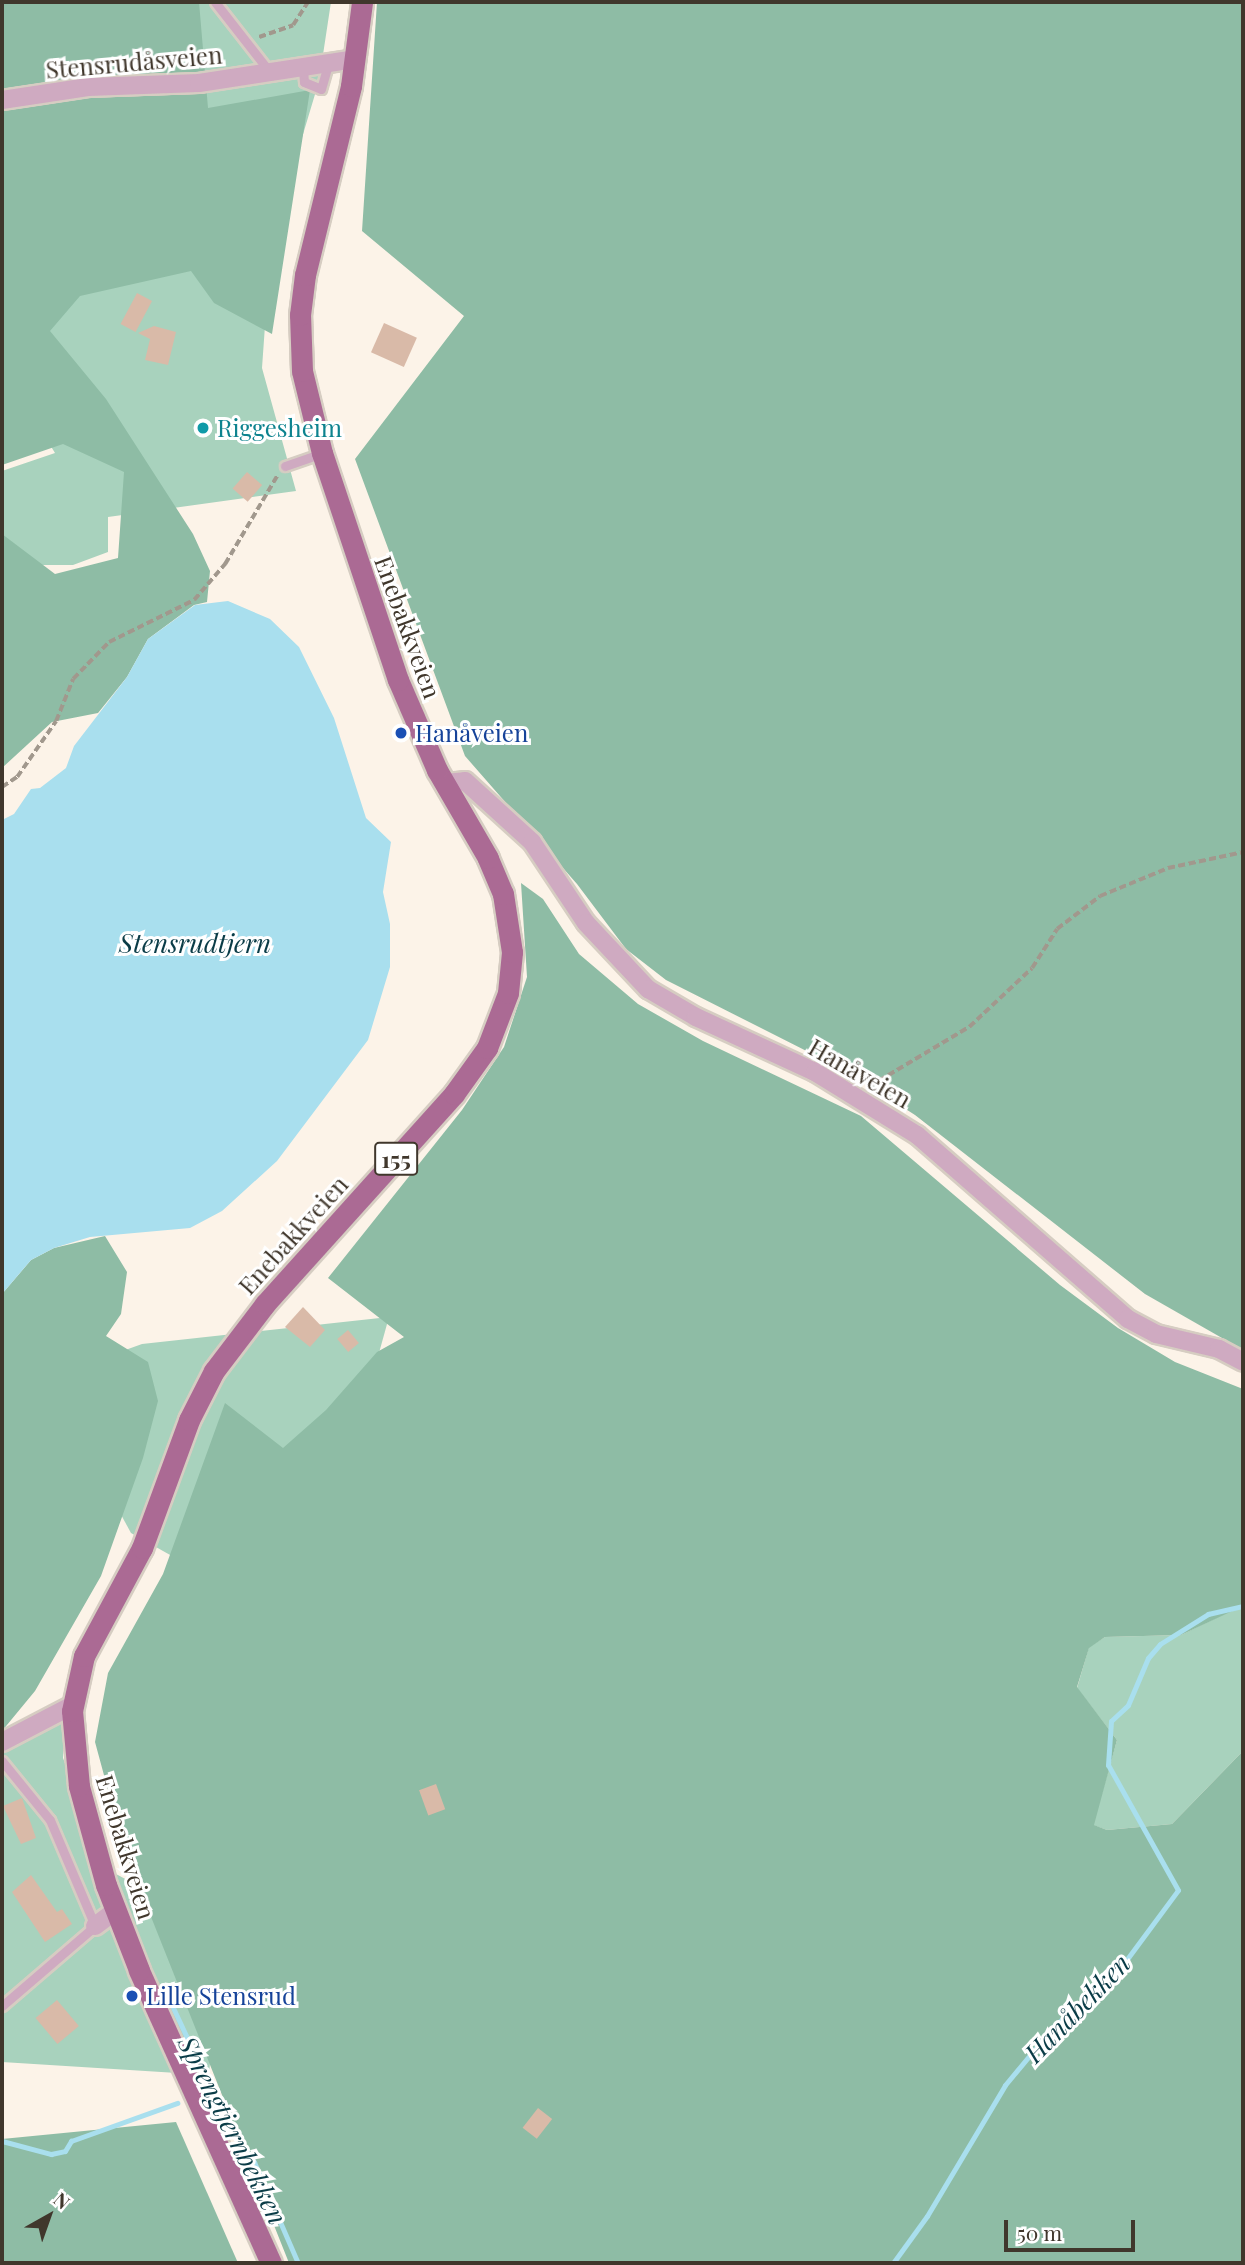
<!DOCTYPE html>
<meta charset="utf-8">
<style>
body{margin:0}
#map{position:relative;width:1245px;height:2265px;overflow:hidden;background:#fcf3e8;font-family:"Playfair Display",serif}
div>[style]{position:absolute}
.green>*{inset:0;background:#a8d2bd}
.forest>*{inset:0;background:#8ebca5}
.water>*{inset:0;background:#a9dfee}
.stream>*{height:5px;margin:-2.5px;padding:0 2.5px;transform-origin:2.5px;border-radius:2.5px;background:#a9dfee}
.building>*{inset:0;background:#d9baa8;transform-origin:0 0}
.path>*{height:3.5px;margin-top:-1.75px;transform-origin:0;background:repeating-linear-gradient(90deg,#a1988d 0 7px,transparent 0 10.5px)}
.roads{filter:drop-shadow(2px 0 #d6cdc2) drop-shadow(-2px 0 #d6cdc2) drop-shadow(0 2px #d6cdc2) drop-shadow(0 -2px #d6cdc2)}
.lane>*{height:9px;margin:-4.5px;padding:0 4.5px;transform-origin:4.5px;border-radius:4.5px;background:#cfaac1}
.street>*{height:18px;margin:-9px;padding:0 9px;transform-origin:9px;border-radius:9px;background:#cfaac1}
.primary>*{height:21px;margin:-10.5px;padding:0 10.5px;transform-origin:10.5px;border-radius:10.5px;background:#ab6a94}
.dots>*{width:19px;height:19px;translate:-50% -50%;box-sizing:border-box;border:4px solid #fff;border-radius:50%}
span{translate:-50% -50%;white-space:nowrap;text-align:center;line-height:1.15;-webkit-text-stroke:6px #fff;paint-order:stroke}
.shield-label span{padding:2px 5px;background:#fff;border:2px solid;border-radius:5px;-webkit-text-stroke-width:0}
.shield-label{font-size:23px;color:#40372c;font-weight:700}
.street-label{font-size:24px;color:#40372c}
.culture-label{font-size:24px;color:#0d838f}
.left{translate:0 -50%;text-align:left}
.transit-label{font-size:24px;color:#164399}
.water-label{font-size:26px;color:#0a3c47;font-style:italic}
.frame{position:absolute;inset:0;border:4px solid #40372c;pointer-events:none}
.north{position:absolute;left:14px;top:2181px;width:70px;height:70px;-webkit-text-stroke:5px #fff;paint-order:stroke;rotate:40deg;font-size:19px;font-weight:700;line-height:28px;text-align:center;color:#40372c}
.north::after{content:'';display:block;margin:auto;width:24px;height:32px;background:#40372c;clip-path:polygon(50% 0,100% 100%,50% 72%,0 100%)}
.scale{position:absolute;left:1004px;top:2220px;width:131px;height:32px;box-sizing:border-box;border:4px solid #40372c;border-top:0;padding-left:9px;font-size:21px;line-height:24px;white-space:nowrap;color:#40372c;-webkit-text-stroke:5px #fff;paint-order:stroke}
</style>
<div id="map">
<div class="green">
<i style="clip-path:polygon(2px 2px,331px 2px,319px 81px,271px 241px,262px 368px,296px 491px,108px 517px,108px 552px,73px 565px,32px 565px,2px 543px,2px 471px,55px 453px,2px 366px)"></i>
<i style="clip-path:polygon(389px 1317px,302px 1629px,131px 1533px,83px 1445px,117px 1353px,142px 1344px)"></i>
<i style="clip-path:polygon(1243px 1605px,1243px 1751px,1172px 1824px,1107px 1830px,1093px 1825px,1117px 1740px,1077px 1688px,1089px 1647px,1105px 1637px,1181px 1635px)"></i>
<i style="clip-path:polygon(66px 1697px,63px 1758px,105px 1868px,140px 1887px,226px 1865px,209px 2075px,2px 2062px,2px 1751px,50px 1721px)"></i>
</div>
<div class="forest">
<i style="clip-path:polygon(2px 2px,199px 2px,208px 108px,310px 90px,272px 334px,214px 303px,191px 271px,80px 296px,50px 331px,106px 399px,193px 534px,210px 571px,207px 602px,194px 605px,148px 639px,127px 677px,98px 713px,52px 722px,2px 768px,2px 534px,55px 574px,118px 558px,124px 472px,63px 444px,2px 465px)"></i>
<i style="clip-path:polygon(377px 2px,1243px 2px,1243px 1350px,1145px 1294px,915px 1115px,848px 1072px,666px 980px,626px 949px,577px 884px,465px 756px,355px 459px,464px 316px,362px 231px)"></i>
<i style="clip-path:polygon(521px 883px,543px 899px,579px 954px,638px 1004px,703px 1041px,861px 1116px,1060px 1285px,1118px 1328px,1175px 1362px,1243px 1389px,1243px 1606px,1181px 1635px,1105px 1637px,1089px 1648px,1077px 1687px,1117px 1740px,1094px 1825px,1107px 1830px,1172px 1824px,1243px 1751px,1243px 2263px,289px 2263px,124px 1849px,95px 1742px,108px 1673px,163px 1574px,225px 1403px,283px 1448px,326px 1410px,377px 1352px,404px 1337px,328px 1278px,462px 1110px,504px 1047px,527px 977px)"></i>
<i style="clip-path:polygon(105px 1236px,127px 1272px,121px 1314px,106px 1336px,148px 1362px,158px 1401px,143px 1458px,101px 1576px,35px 1691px,2px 1731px,2px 1294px,31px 1260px,54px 1248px)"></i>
<i style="clip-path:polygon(176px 2122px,238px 2263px,2px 2263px,2px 2139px)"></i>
</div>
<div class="water">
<i style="clip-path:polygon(228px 601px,270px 619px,299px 647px,334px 718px,366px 818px,391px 842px,383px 892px,390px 924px,390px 967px,368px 1040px,277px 1161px,222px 1211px,190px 1228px,90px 1237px,54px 1248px,31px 1260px,2px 1294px,2px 820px,14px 814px,31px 789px,40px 788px,66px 768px,74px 746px,127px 677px,148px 639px,195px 605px)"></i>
</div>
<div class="stream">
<i style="left:168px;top:1997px;width:135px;rotate:65deg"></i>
<i style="left:225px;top:2119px;width:52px;rotate:56deg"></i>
<i style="left:254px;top:2162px;width:110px;rotate:66.5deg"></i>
<i style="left:2px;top:2141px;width:51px;rotate:14.9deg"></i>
<i style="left:51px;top:2154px;width:14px;rotate:-12deg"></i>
<i style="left:65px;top:2151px;width:12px;rotate:-59deg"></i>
<i style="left:71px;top:2141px;width:113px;rotate:-19.7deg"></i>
<i style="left:893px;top:2263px;width:58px;rotate:-54.1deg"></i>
<i style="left:927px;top:2216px;width:152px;rotate:-59.2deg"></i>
<i style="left:1005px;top:2085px;width:77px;rotate:-50.3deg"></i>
<i style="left:1054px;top:2026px;width:76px;rotate:-39.1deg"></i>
<i style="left:1113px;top:1978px;width:109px;rotate:-53.5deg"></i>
<i style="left:1178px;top:1890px;width:143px;rotate:-119.2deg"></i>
<i style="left:1108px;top:1765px;width:44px;rotate:-86.1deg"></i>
<i style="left:1111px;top:1721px;width:23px;rotate:-43deg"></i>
<i style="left:1128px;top:1705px;width:51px;rotate:-66.9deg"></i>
<i style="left:1148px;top:1658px;width:18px;rotate:-49deg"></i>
<i style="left:1160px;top:1644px;width:57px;rotate:-32deg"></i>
<i style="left:1208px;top:1614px;width:36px;rotate:-13deg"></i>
</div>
<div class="building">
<i style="left:137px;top:293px;width:17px;height:35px;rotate:28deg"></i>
<i style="left:384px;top:323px;width:36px;height:32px;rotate:24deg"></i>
<i style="clip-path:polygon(154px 326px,176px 332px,168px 365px,145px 360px,150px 339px,138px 333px)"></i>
<i style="left:247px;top:472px;width:20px;height:22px;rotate:41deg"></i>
<i style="clip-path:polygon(303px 1307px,325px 1330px,310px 1347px,285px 1327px)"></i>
<i style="left:348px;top:1330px;width:17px;height:14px;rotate:50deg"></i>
<i style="left:436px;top:1784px;width:27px;height:18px;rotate:70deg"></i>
<i style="clip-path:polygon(22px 1798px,36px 1838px,21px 1844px,3px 1806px)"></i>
<i style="clip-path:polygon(31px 1875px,57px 1912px,62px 1909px,72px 1924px,45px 1942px,12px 1892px)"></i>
<i style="left:57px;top:2000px;width:34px;height:28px;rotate:50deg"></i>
<i style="left:538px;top:2108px;width:18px;height:25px;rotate:38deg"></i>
</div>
<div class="path">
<i style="left:259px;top:37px;width:36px;rotate:-19deg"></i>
<i style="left:293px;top:25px;width:27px;rotate:-57deg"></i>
<i style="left:2px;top:787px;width:18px;rotate:-34deg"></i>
<i style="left:17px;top:777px;width:68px;rotate:-55.1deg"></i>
<i style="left:56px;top:721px;width:45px;rotate:-68deg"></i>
<i style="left:73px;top:679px;width:52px;rotate:-45.8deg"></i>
<i style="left:109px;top:642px;width:95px;rotate:-26.3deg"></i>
<i style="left:194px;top:600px;width:48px;rotate:-49.3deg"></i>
<i style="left:225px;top:564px;width:102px;rotate:-59.4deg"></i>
<i style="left:870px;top:1086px;width:115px;rotate:-30.8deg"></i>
<i style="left:969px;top:1027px;width:86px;rotate:-43.1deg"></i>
<i style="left:1032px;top:968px;width:46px;rotate:-57.3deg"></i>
<i style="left:1057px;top:929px;width:54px;rotate:-37.5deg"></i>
<i style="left:1100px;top:896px;width:74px;rotate:-22.4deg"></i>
<i style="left:1168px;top:868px;width:77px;rotate:-12deg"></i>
</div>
<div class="roads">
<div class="lane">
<i style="left:215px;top:2px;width:88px;rotate:52deg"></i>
<i style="left:303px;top:68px;width:14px;rotate:86deg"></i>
<i style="left:304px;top:82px;width:18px;rotate:22deg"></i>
<i style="left:321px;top:89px;width:26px;rotate:-74deg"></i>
<i style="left:285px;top:466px;width:39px;rotate:-19deg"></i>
<i style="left:2px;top:1761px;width:76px;rotate:50.9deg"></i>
<i style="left:50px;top:1820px;width:115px;rotate:67deg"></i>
<i style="left:95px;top:1926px;width:123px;rotate:139.3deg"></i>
</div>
<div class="street">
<i style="left:2px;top:100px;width:87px;rotate:-8.6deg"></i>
<i style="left:88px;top:87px;width:111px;rotate:-2.1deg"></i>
<i style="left:199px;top:83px;width:159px;rotate:-8.7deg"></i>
<i style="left:444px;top:783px;width:21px;rotate:-5deg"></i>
<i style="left:465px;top:781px;width:91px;rotate:42.3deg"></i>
<i style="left:532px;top:842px;width:97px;rotate:56.3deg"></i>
<i style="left:586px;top:923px;width:91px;rotate:46.8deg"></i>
<i style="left:648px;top:989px;width:56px;rotate:30.3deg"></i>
<i style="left:696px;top:1017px;width:131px;rotate:24.8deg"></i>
<i style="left:815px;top:1072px;width:120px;rotate:31.7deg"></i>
<i style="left:917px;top:1135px;width:280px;rotate:41.1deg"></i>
<i style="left:1128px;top:1319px;width:32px;rotate:28deg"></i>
<i style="left:1156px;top:1334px;width:65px;rotate:13.4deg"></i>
<i style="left:1219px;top:1349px;width:27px;rotate:28deg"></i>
<i style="left:2px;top:1742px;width:80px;rotate:-27.5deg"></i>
<i style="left:95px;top:1926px;width:25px;rotate:-37deg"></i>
</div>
<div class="primary">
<i style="left:271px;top:2263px;width:321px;rotate:-114.3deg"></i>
<i style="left:139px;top:1970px;width:91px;rotate:-111.2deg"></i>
<i style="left:106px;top:1885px;width:103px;rotate:-105.3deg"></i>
<i style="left:79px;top:1786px;width:75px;rotate:-95.3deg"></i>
<i style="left:72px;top:1711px;width:56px;rotate:-77.7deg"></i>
<i style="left:84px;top:1656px;width:123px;rotate:-61.8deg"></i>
<i style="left:142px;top:1548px;width:136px;rotate:-69.8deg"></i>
<i style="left:189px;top:1420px;width:55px;rotate:-63deg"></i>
<i style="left:214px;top:1371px;width:84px;rotate:-52.7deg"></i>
<i style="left:265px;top:1304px;width:283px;rotate:-48deg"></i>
<i style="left:454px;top:1094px;width:57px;rotate:-54.3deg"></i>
<i style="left:487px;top:1048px;width:59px;rotate:-69.1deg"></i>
<i style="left:508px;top:993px;width:41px;rotate:-84.4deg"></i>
<i style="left:512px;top:952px;width:59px;rotate:-98.8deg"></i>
<i style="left:503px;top:894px;width:39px;rotate:-113deg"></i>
<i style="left:488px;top:858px;width:102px;rotate:-120.1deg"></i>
<i style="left:437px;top:770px;width:98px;rotate:-113.4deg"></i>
<i style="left:398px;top:680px;width:239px;rotate:-108.5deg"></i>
<i style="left:322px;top:453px;width:84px;rotate:-103.7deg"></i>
<i style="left:302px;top:371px;width:56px;rotate:-92deg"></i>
<i style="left:300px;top:315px;width:40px;rotate:-82.9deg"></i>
<i style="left:305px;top:275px;width:195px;rotate:-76.3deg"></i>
<i style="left:351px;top:86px;width:85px;rotate:-82.5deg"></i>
</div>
</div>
<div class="dots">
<i style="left:203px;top:428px;background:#0f9aa8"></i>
<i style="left:401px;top:733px;background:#1a4fb4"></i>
<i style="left:132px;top:1996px;background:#1a4fb4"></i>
</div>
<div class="shield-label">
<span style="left:396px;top:1159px">155</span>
</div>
<div class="street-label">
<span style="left:134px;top:62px;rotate:-5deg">Stensrudåsveien</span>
<span style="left:408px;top:627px;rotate:70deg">Enebakkveien</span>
<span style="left:860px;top:1073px;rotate:30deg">Hanåveien</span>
<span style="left:293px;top:1235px;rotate:-48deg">Enebakkveien</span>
<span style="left:126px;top:1847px;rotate:73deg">Enebakkveien</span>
</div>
<div class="culture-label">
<span class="left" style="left:217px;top:428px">Riggesheim</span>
</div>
<div class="transit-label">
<span class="left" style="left:415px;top:733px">Hanåveien</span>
<span class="left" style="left:146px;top:1996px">Lille Stensrud</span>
</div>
<div class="water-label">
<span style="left:195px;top:943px">Stensrudtjern</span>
<span style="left:1077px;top:2008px;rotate:-46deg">Hanåbekken</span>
<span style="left:233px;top:2130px;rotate:63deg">Sprengtjernbekken</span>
</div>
<div class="frame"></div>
<div class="north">N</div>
<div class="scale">50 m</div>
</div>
